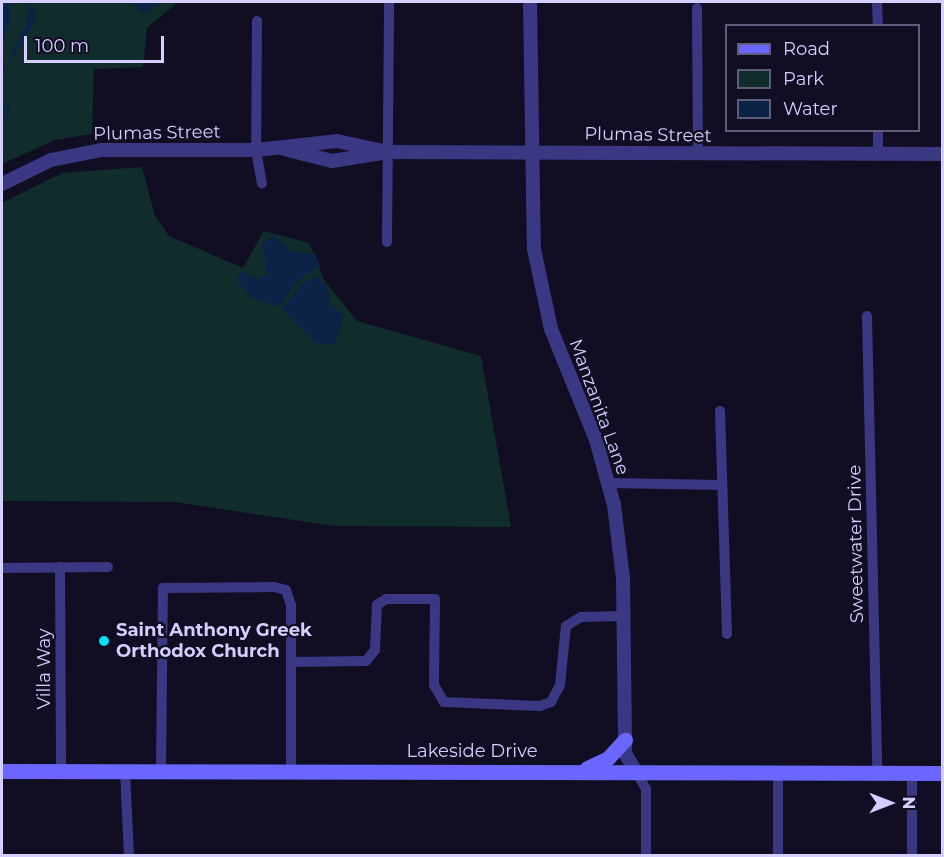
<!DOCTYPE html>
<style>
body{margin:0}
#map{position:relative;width:944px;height:857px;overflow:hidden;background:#110d23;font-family:Montserrat,sans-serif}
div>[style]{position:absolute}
.green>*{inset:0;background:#102d2c}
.water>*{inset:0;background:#0c2348}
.stream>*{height:3px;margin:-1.5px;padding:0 1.5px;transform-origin:1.5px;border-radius:1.5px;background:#0c2348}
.minor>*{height:10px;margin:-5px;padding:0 5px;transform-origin:5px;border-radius:5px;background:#3a3883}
.tertiary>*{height:14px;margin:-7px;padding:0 7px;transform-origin:7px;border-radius:7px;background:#3a3883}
.secondary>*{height:15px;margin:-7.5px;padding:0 7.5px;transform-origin:7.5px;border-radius:7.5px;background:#6a66ff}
.dots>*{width:16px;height:16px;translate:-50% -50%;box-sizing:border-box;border:3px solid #110d23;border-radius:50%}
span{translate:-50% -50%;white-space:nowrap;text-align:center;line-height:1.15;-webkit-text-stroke:4.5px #110d23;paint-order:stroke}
.street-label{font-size:18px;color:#d5cfff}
.poi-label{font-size:18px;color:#d5cfff;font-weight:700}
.left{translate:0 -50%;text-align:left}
.frame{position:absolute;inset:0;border:3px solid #d5cfff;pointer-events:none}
.legend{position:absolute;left:725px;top:24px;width:195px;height:108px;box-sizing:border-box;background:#110d23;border:2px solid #5f5b7b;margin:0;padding:8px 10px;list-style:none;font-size:18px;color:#d5cfff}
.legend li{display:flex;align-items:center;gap:12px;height:30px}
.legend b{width:30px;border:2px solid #5f5b7b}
.north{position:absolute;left:860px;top:773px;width:60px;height:60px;-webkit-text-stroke:4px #110d23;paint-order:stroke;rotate:90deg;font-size:16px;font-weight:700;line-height:24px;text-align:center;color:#d5cfff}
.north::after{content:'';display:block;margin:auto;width:21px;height:27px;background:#d5cfff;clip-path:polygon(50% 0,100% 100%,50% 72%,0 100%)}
.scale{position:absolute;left:24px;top:36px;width:140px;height:27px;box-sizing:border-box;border:3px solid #d5cfff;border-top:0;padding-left:8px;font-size:18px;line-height:21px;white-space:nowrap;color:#d5cfff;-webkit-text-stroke:4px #110d23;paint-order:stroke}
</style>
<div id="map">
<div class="green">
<i style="clip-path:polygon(2px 2px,178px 2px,147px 28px,143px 67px,94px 69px,92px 134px,55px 140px,2px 164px)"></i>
<i style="clip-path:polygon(142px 167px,155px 216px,169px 236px,243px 268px,264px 231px,309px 243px,324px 280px,357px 321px,481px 356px,511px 527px,334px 526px,175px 502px,2px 501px,2px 203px,62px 173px)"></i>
</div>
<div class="water">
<i style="clip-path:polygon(2px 2px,9px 3px,10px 23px,2px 40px)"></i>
<i style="clip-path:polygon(29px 2px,36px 14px,33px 25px,2px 74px,27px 23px)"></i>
<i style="clip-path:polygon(130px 2px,162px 2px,144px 14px)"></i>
<i style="clip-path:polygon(273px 236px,292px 252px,315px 254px,320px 266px,297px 281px,279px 307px,250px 297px,236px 279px,241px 272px,258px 279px,267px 275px,262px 244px)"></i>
<i style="clip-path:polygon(317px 276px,328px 288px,330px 304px,343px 315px,335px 345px,316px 343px,282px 309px,303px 283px)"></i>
</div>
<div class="stream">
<i style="left:7px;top:117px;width:13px;rotate:-86deg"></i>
</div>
<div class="minor">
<i style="left:877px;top:2px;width:24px;rotate:88deg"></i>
<i style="left:697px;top:8px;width:145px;rotate:89.6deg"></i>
<i style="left:257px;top:21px;width:129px;rotate:90.4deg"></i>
<i style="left:256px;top:150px;width:34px;rotate:80deg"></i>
<i style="left:878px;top:130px;width:20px;rotate:90deg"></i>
<i style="left:387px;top:242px;width:240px;rotate:-89.5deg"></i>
<i style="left:867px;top:316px;width:457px;rotate:88.7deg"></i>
<i style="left:720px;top:411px;width:223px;rotate:88.2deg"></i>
<i style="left:609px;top:483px;width:113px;rotate:1deg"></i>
<i style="left:60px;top:567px;width:204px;rotate:89.7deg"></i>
<i style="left:2px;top:568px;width:106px;rotate:-0.5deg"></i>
<i style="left:291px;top:662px;width:75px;rotate:-0.8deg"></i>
<i style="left:366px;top:661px;width:14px;rotate:-51deg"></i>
<i style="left:375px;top:650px;width:45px;rotate:-87.5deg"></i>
<i style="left:377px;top:605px;width:11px;rotate:-34deg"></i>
<i style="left:386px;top:599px;width:49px"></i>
<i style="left:435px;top:599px;width:86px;rotate:90.7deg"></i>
<i style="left:434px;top:685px;width:20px;rotate:60deg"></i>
<i style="left:444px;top:702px;width:96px;rotate:2.4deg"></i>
<i style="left:540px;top:706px;width:12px;rotate:-20deg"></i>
<i style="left:551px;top:702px;width:19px;rotate:-62deg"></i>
<i style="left:560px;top:685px;width:59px;rotate:-84.2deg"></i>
<i style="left:566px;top:626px;width:17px;rotate:-31deg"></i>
<i style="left:581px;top:617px;width:43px;rotate:-1.3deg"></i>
<i style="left:635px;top:770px;width:22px;rotate:60deg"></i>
<i style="left:646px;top:789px;width:67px;rotate:90deg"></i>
<i style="left:125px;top:771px;width:85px;rotate:87.3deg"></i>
<i style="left:161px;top:771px;width:183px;rotate:-89.4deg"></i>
<i style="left:163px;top:588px;width:111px;rotate:-0.5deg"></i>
<i style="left:274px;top:587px;width:12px;rotate:14deg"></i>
<i style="left:286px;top:590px;width:16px;rotate:72deg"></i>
<i style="left:291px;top:605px;width:165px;rotate:90deg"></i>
<i style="left:912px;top:772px;width:84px;rotate:90deg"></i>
<i style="left:778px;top:856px;width:84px;rotate:-90deg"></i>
</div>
<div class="tertiary">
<i style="left:530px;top:2px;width:247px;rotate:89.1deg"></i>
<i style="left:534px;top:249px;width:82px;rotate:78deg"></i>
<i style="left:551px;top:329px;width:120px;rotate:67.9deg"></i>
<i style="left:596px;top:440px;width:67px;rotate:74.5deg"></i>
<i style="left:614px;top:505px;width:74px;rotate:83deg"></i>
<i style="left:623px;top:578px;width:175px;rotate:89.3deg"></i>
<i style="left:625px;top:753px;width:20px;rotate:60deg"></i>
<i style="left:284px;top:149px;width:49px;rotate:14deg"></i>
<i style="left:332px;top:161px;width:57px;rotate:-9.1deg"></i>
<i style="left:388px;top:152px;width:554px;rotate:0.21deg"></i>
<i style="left:2px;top:184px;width:55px;rotate:-26.1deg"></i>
<i style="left:51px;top:160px;width:52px;rotate:-11.1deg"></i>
<i style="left:102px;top:150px;width:154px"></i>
<i style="left:256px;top:150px;width:81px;rotate:-6.3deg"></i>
<i style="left:337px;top:141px;width:52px;rotate:12.2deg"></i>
</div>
<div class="secondary">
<i style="left:587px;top:768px;width:23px;rotate:-25deg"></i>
<i style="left:608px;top:758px;width:25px;rotate:-47deg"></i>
<i style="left:2px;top:771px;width:940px;rotate:0.12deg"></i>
</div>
<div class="dots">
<i style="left:104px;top:641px;background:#00e2fa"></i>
</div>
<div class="street-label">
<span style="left:157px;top:133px;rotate:-1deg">Plumas Street</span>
<span style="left:648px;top:135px;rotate:1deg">Plumas Street</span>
<span style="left:599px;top:407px;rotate:70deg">Manzanita Lane</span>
<span style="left:856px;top:544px;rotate:-91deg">Sweetwater Drive</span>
<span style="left:44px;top:669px;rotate:-90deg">Villa Way</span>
<span style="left:472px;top:751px">Lakeside Drive</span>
</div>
<div class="poi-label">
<span class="left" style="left:116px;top:641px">Saint Anthony Greek<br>Orthodox Church</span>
</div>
<div class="frame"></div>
<ul class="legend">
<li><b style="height:8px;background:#6a66ff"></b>Road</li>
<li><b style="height:16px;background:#102d2c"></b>Park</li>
<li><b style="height:16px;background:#0c2348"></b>Water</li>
</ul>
<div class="north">N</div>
<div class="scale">100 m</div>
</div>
